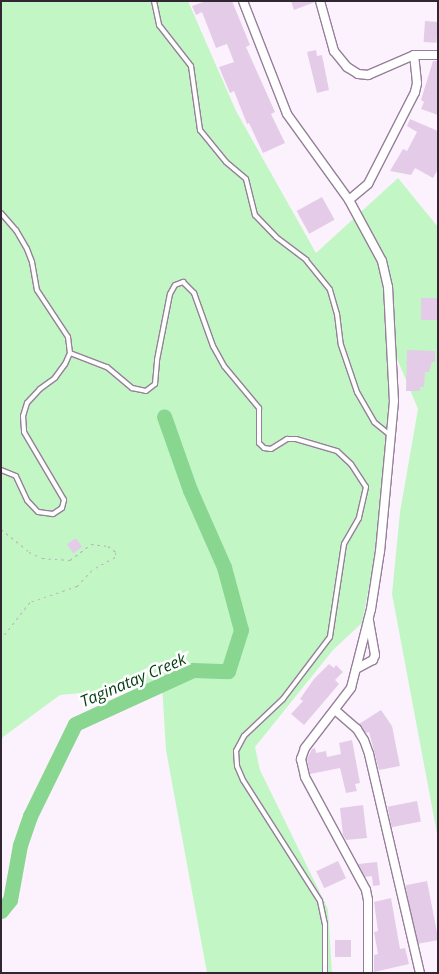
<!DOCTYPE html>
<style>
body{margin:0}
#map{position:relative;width:439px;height:974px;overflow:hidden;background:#fcf2fe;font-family:"Open Sans",sans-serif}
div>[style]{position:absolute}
.green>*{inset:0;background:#c2f7c5}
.river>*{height:15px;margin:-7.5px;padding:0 7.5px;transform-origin:7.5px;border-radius:7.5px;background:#89d690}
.building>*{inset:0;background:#e4cbe8;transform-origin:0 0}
.path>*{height:1px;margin-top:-0.5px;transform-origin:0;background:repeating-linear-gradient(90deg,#bbb2bd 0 2.5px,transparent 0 6.5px)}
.roads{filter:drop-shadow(1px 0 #967f9a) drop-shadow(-1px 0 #967f9a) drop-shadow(0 1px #967f9a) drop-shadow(0 -1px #967f9a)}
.lane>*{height:4px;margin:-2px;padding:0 2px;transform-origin:2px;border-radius:2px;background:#fff}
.street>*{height:8px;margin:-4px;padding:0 4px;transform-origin:4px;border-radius:4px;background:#fff}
span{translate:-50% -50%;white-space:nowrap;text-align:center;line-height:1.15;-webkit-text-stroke:5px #fff;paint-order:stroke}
.water-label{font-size:16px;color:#033d11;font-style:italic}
.frame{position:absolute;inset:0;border:2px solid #302732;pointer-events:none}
</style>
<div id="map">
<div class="green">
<i style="clip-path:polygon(1px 1px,188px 1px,236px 111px,316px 253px,398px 178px,438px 227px,438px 839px,392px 594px,400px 512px,418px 409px,393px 349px,388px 449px,376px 551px,362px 623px,333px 650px,255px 747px,260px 770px,328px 909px,332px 973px,207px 973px,166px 750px,162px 685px,60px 695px,3px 737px,1px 742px)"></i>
</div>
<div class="river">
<i style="left:1px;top:911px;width:14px;rotate:-51deg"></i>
<i style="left:10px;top:900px;width:56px;rotate:-79.7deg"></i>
<i style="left:20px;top:845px;width:31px;rotate:-71deg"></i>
<i style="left:30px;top:816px;width:102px;rotate:-63.9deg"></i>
<i style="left:75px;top:724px;width:130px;rotate:-24.6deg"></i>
<i style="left:193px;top:670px;width:35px;rotate:2deg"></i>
<i style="left:228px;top:671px;width:43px;rotate:-72.4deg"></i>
<i style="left:241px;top:630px;width:65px;rotate:-105.1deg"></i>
<i style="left:224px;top:567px;width:84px;rotate:-113.8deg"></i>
<i style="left:190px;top:490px;width:78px;rotate:-109.4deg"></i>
</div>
<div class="building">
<i style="clip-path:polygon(206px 1px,232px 1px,250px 45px,246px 47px,275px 112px,271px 114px,285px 143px,263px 153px,249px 123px,247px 124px,234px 91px,230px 93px,219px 67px,234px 62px,227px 44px,216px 48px,202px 12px,196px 15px,192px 6px)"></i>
<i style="clip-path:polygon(291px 1px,314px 1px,315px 2px,294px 10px)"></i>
<i style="left:425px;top:21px;width:13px;height:21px;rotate:4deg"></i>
<i style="clip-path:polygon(316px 50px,317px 56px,322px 55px,329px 90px,317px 93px,307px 52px)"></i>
<i style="clip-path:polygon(433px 61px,438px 61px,438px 115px,421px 109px,424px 102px,421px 100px)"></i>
<i style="clip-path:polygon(410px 119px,438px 131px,438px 169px,433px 178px,415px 168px,411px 175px,390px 171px,403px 149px,407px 151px,417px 132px,407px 126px)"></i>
<i style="left:322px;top:197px;width:26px;height:29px;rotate:61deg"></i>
<i style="left:438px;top:298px;width:22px;height:17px;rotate:90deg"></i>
<i style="clip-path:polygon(407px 350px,435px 351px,435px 362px,432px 362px,429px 372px,425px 372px,424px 387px,420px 387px,420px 391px,406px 391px)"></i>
<i style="left:76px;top:538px;width:11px;height:11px;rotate:56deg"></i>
<i style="clip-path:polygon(329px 664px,334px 668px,336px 665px,343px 672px,335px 680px,339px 684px,304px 725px,291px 714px,303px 701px,300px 699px,314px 679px)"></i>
<i style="clip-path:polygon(381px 710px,392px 726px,400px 766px,379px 770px,369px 732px,366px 733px,359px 724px)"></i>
<i style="clip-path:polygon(352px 740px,360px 783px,355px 784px,357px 791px,346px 793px,340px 768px,310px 774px,307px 759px,312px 749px,315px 748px,316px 753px,326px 751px,327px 757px,341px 754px,339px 743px)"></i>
<i style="left:417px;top:801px;width:21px;height:30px;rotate:79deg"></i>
<i style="clip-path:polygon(363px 805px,367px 838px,346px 840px,343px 835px,340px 808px)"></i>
<i style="left:338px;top:861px;width:19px;height:24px;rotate:65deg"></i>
<i style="clip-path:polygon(377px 862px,380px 885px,373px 886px,372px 876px,365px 877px,358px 864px)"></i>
<i style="left:427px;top:881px;width:60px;height:22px;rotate:79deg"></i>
<i style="clip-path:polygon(391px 898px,400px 949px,405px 948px,409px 964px,374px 972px,374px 955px,378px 954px,374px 932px,378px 931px,374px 902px)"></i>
<i style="left:335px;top:940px;width:16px;height:17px"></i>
</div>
<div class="path">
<i style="left:1px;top:529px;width:36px;rotate:39deg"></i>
<i style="left:29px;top:552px;width:14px;rotate:25deg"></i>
<i style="left:42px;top:558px;width:28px;rotate:4deg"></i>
<i style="left:70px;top:560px;width:26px;rotate:-37deg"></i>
<i style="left:91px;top:544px;width:17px;rotate:7deg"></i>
<i style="left:108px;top:546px;width:10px;rotate:37deg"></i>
<i style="left:116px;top:552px;width:5px;rotate:101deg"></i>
<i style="left:115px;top:557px;width:26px;rotate:151deg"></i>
<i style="left:92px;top:570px;width:22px;rotate:133deg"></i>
<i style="left:77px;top:586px;width:50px;rotate:161.2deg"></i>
<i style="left:30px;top:602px;width:47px;rotate:128.1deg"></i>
</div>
<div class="roads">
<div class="lane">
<i style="left:154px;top:1px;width:25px;rotate:78deg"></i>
<i style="left:159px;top:25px;width:52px;rotate:52deg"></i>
<i style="left:191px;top:66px;width:65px;rotate:82deg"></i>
<i style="left:200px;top:130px;width:41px;rotate:50.9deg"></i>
<i style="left:226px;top:162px;width:26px;rotate:40deg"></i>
<i style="left:246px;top:179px;width:37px;rotate:76deg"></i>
<i style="left:255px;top:215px;width:30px;rotate:46deg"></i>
<i style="left:276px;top:237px;width:38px;rotate:37deg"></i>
<i style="left:306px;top:260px;width:38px;rotate:51deg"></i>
<i style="left:330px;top:290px;width:25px;rotate:74deg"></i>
<i style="left:337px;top:314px;width:31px;rotate:83deg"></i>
<i style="left:341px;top:345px;width:50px;rotate:71.2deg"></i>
<i style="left:357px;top:392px;width:34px;rotate:60deg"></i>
<i style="left:374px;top:422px;width:21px;rotate:39deg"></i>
<i style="left:1px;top:213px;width:23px;rotate:49deg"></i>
<i style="left:16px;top:230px;width:22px;rotate:60deg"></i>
<i style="left:27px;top:249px;width:14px;rotate:69deg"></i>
<i style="left:32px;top:262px;width:28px;rotate:80deg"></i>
<i style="left:37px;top:290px;width:56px;rotate:56.6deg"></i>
<i style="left:68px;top:337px;width:16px;rotate:83deg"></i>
<i style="left:70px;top:353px;width:12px;rotate:114deg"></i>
<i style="left:65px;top:364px;width:17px;rotate:126deg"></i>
<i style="left:55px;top:378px;width:19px;rotate:144deg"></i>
<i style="left:40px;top:389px;width:19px;rotate:133deg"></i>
<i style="left:27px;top:403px;width:14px;rotate:107deg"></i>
<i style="left:23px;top:416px;width:16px;rotate:86deg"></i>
<i style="left:24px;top:432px;width:79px;rotate:59.5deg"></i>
<i style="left:64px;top:500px;width:8px;rotate:104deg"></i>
<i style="left:62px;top:508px;width:11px;rotate:146deg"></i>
<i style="left:53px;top:514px;width:15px;rotate:-172deg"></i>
<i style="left:38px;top:512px;width:16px;rotate:-133deg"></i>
<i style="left:27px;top:500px;width:26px;rotate:-115deg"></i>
<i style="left:16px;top:476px;width:16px;rotate:-158deg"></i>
<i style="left:70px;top:353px;width:40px;rotate:21deg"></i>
<i style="left:107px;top:367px;width:33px;rotate:40deg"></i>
<i style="left:132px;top:388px;width:14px;rotate:12deg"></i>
<i style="left:146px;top:391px;width:11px;rotate:-38deg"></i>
<i style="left:155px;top:384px;width:24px;rotate:-85deg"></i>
<i style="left:157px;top:360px;width:67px;rotate:-78.9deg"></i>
<i style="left:170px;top:294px;width:10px;rotate:-61deg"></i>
<i style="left:175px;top:285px;width:9px;rotate:-21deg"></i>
<i style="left:183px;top:282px;width:16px;rotate:45deg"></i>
<i style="left:194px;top:293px;width:56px;rotate:70.3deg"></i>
<i style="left:213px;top:346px;width:23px;rotate:61deg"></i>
<i style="left:224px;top:366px;width:55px;rotate:50.2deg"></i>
<i style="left:259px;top:408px;width:35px;rotate:90deg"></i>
<i style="left:259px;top:443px;width:7px;rotate:45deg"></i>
<i style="left:264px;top:448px;width:7px;rotate:8deg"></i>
<i style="left:271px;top:449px;width:19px;rotate:-32deg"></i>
<i style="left:287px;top:439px;width:9px"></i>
<i style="left:296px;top:439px;width:43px;rotate:16.3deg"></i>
<i style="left:337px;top:451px;width:19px;rotate:43deg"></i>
<i style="left:351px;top:464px;width:27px;rotate:57deg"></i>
<i style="left:366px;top:487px;width:32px;rotate:103deg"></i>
<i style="left:359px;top:518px;width:30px;rotate:120deg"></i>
<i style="left:344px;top:544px;width:94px;rotate:98.6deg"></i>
<i style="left:330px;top:637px;width:78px;rotate:127.2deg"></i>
<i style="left:283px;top:699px;width:54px;rotate:136.5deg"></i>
<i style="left:244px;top:736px;width:17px;rotate:118deg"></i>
<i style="left:236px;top:751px;width:15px;rotate:86deg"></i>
<i style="left:237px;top:766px;width:15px;rotate:67deg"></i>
<i style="left:243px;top:780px;width:143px;rotate:57.5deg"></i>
<i style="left:320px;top:901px;width:24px;rotate:78deg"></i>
<i style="left:325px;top:924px;width:49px;rotate:90deg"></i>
</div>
<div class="street">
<i style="left:243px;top:1px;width:121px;rotate:68.7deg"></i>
<i style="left:287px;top:114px;width:106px;rotate:54.2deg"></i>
<i style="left:349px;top:200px;width:69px;rotate:61.6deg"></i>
<i style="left:382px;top:261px;width:27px;rotate:77deg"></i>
<i style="left:388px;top:287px;width:114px;rotate:87deg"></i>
<i style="left:394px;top:401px;width:151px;rotate:95.3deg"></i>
<i style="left:380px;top:551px;width:59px;rotate:98.8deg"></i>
<i style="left:371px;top:609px;width:81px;rotate:104.2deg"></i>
<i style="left:351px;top:688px;width:76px;rotate:127.5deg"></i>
<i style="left:305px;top:748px;width:12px;rotate:110deg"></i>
<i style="left:301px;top:759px;width:18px;rotate:77deg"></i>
<i style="left:305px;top:777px;width:128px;rotate:61.6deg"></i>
<i style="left:366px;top:890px;width:10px;rotate:79deg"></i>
<i style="left:368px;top:900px;width:73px;rotate:90deg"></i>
<i style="left:320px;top:1px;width:52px;rotate:74.4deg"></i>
<i style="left:334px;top:51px;width:21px;rotate:51deg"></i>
<i style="left:347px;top:67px;width:13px;rotate:32deg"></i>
<i style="left:358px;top:74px;width:10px;rotate:6deg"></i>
<i style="left:368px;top:75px;width:50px;rotate:-23.5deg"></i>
<i style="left:414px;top:55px;width:24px"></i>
<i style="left:349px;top:200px;width:25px;rotate:-40deg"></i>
<i style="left:368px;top:184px;width:103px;rotate:-62.9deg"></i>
<i style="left:415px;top:92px;width:9px;rotate:-77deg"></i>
<i style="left:417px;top:83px;width:28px;rotate:-96deg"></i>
<i style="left:356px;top:669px;width:19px;rotate:-28deg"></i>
<i style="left:373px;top:660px;width:5px;rotate:-68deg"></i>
<i style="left:375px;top:655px;width:36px;rotate:-100deg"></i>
<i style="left:335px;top:710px;width:29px;rotate:41deg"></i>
<i style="left:357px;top:729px;width:13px;rotate:58deg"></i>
<i style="left:364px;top:740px;width:15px;rotate:70deg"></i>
<i style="left:369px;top:754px;width:225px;rotate:76.9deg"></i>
</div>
</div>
<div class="water-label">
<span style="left:133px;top:680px;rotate:-23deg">Taginatay Creek</span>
</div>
<div class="frame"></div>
</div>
